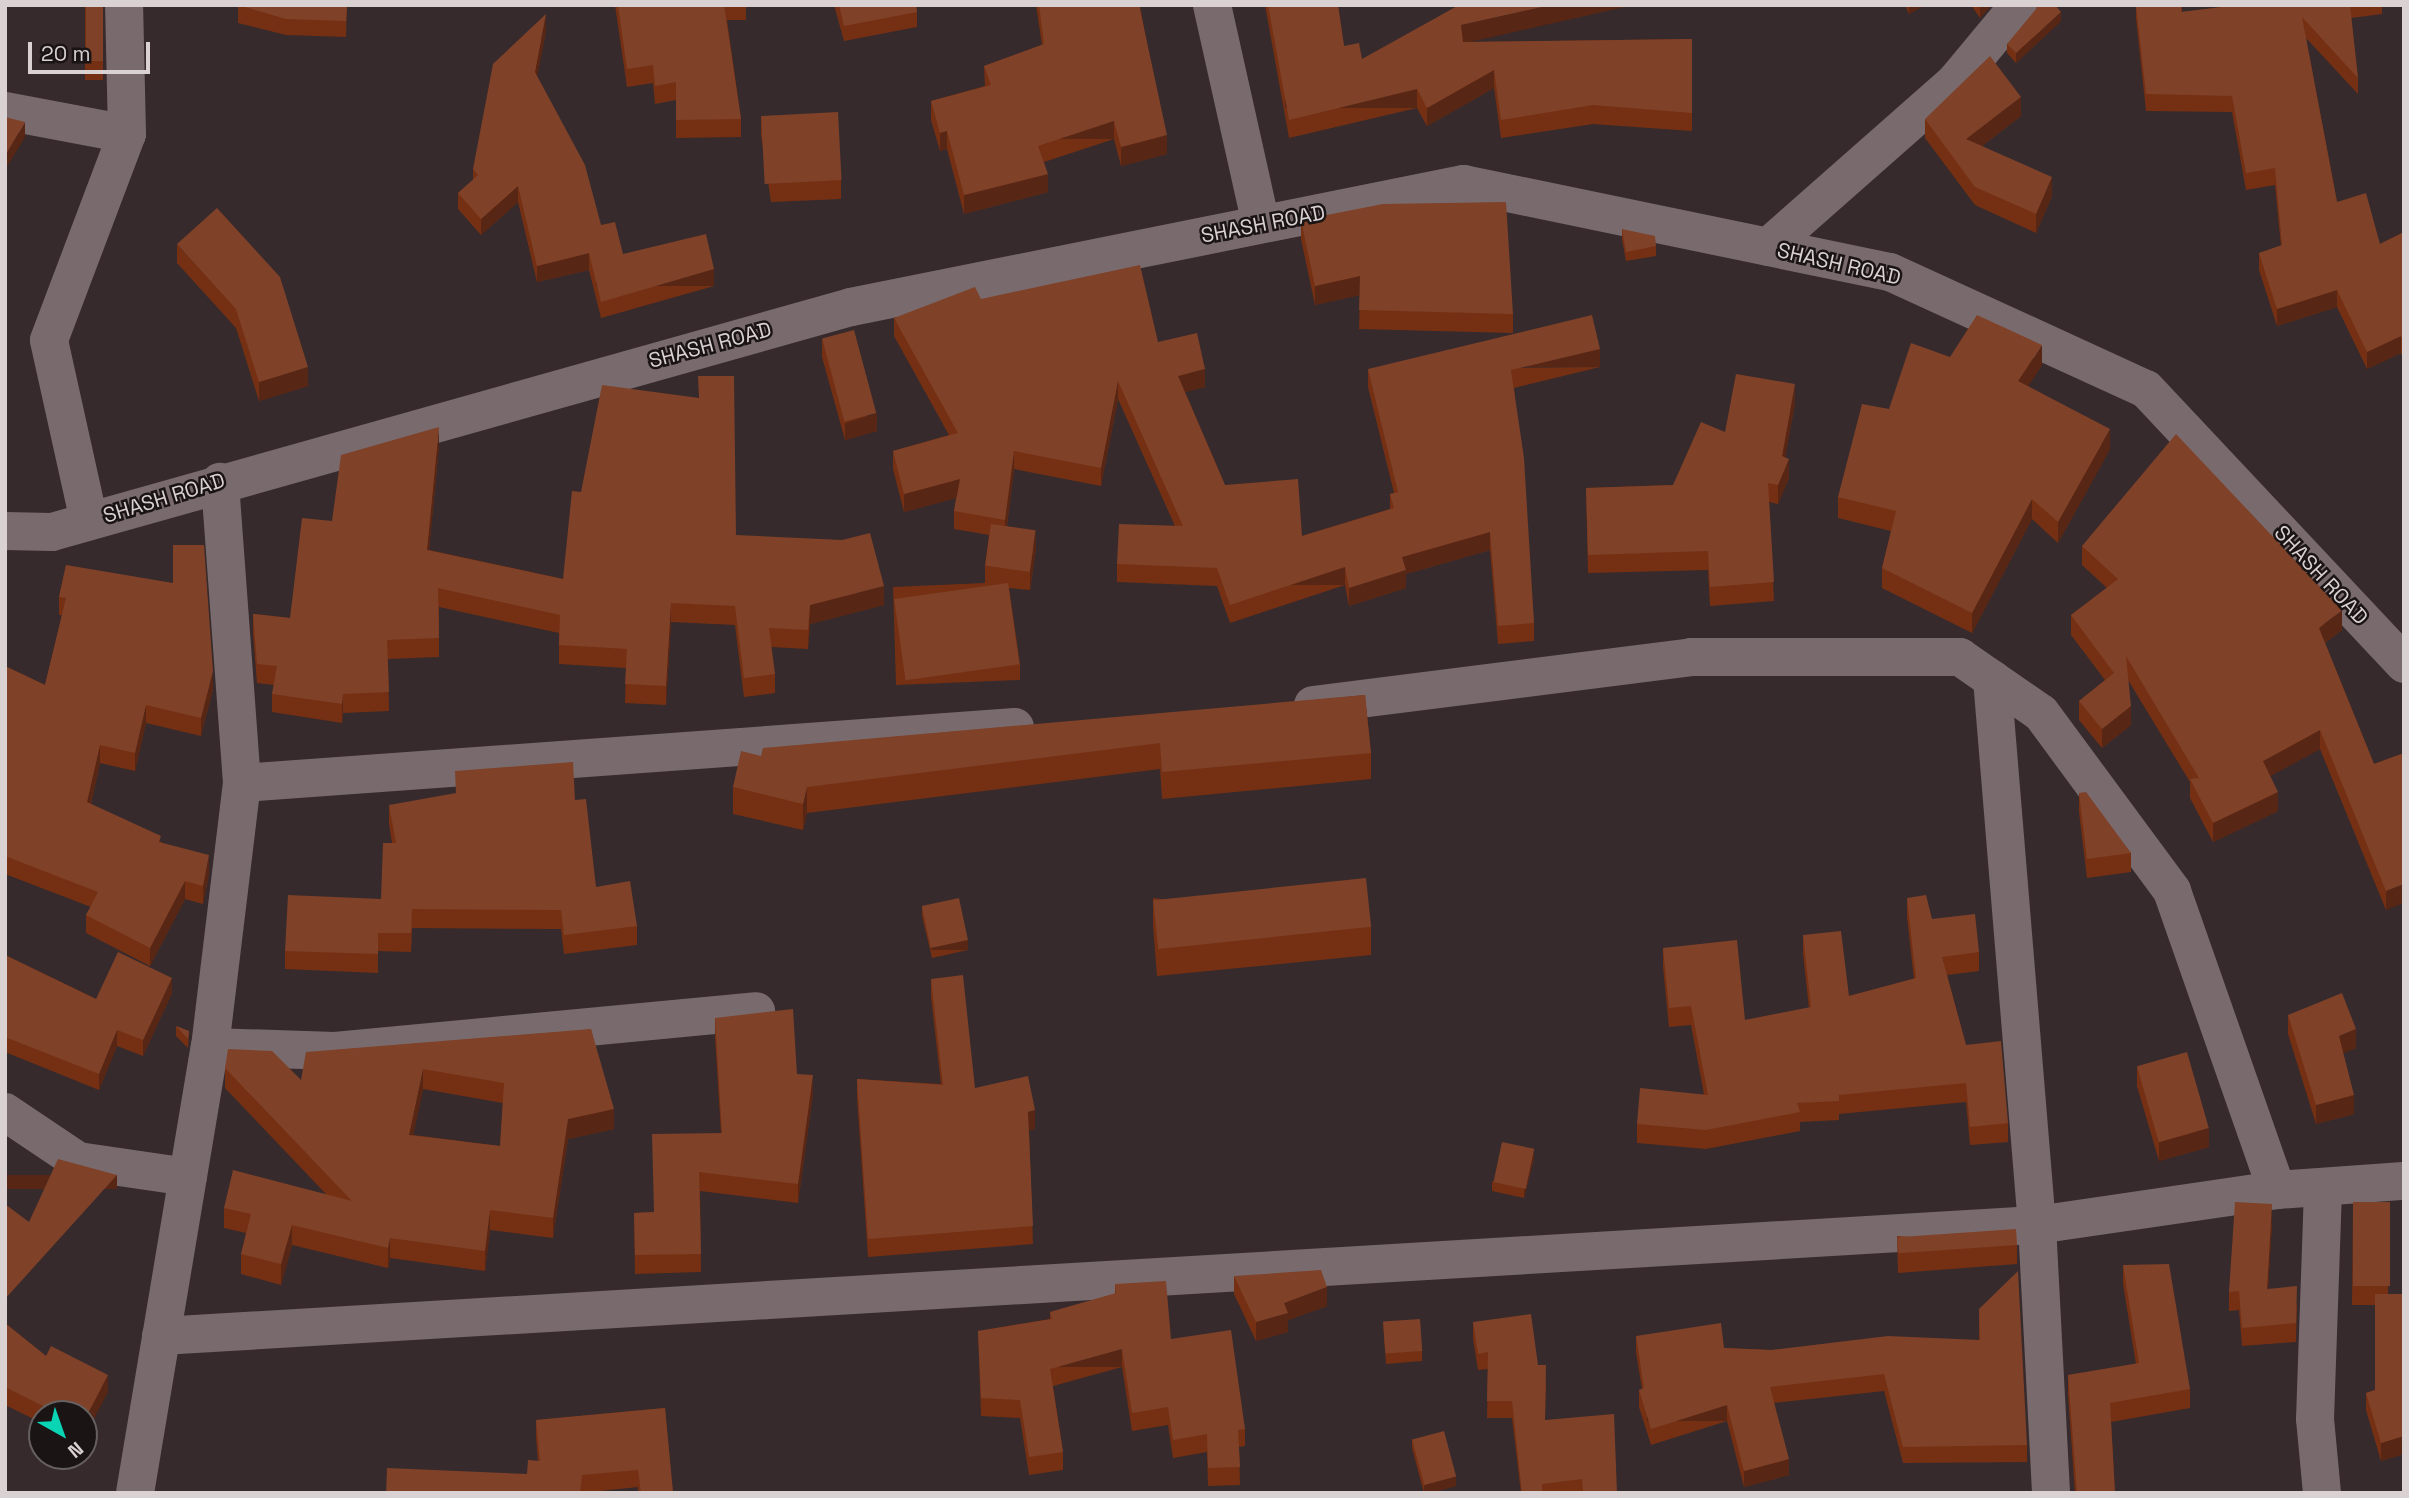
<!DOCTYPE html>
<style>
body{margin:0}
#map{position:relative;width:2409px;height:1498px;overflow:hidden;background:#362a2c;font-family:"Space Grotesk",sans-serif}
div>[style]{position:absolute}
.minor>*{height:38px;margin:-19px;padding:0 19px;transform-origin:19px;border-radius:19px;background:#796b6d}
.wall>*{inset:0;background:#753013;transform-origin:0 0}
.shaded-wall>*{inset:0;background:#572615;transform-origin:0 0}
.building>*{inset:0;background:#7f4128;transform-origin:0 0}
span{translate:-50% -50%;white-space:nowrap;text-align:center;line-height:1.15;-webkit-text-stroke:5px #1a1415;paint-order:stroke}
.street-label{font-size:21px;color:#d9d1d2}
.frame{position:absolute;inset:0;border:7px solid #d9d1d2;pointer-events:none}
.north{position:absolute;left:28px;top:1400px;width:70px;height:70px;box-sizing:border-box;background:#1a1415;border:2px solid #666061;border-radius:50%;rotate:140deg;font-size:19px;font-weight:700;line-height:28px;text-align:center;color:#d9d1d2}
.north::after{content:'';display:block;margin:auto;width:24px;height:32px;background:#09d5b5;clip-path:polygon(50% 0,100% 100%,50% 72%,0 100%)}
.scale{position:absolute;left:28px;top:42px;width:122px;height:32px;box-sizing:border-box;border:4px solid #d9d1d2;border-top:0;padding-left:9px;font-size:21px;line-height:24px;white-space:nowrap;color:#d9d1d2;-webkit-text-stroke:5px #1a1415;paint-order:stroke}
</style>
<div id="map">
<div class="minor">
<i style="left:1212px;top:5px;width:224px;rotate:77.4deg"></i>
<i style="left:5px;top:111px;width:124px;rotate:10.7deg"></i>
<i style="left:1768px;top:247px;width:251px;rotate:-41.4deg"></i>
<i style="left:1956px;top:81px;width:99px;rotate:-50.3deg"></i>
<i style="left:89px;top:521px;width:185px;rotate:-102.5deg"></i>
<i style="left:49px;top:340px;width:220px;rotate:-69.3deg"></i>
<i style="left:127px;top:134px;width:129px;rotate:-91.3deg"></i>
<i style="left:5px;top:531px;width:47px;rotate:1.2deg"></i>
<i style="left:52px;top:532px;width:830px;rotate:-15.73deg"></i>
<i style="left:851px;top:307px;width:625px;rotate:-11.35deg"></i>
<i style="left:1464px;top:184px;width:435px;rotate:11.7deg"></i>
<i style="left:1890px;top:272px;width:281px;rotate:24.6deg"></i>
<i style="left:2146px;top:389px;width:377px;rotate:46.8deg"></i>
<i style="left:1992px;top:679px;width:548px;rotate:85.29deg"></i>
<i style="left:2037px;top:1225px;width:268px;rotate:87deg"></i>
<i style="left:1313px;top:705px;width:381px;rotate:-7.2deg"></i>
<i style="left:1691px;top:657px;width:269px"></i>
<i style="left:1960px;top:657px;width:98px;rotate:34.7deg"></i>
<i style="left:2041px;top:713px;width:221px;rotate:53.6deg"></i>
<i style="left:2172px;top:891px;width:317px;rotate:70.7deg"></i>
<i style="left:242px;top:783px;width:775px;rotate:-4.14deg"></i>
<i style="left:210px;top:1047px;width:125px;rotate:1.8deg"></i>
<i style="left:335px;top:1051px;width:423px;rotate:-5.4deg"></i>
<i style="left:5px;top:1112px;width:88px;rotate:33.9deg"></i>
<i style="left:78px;top:1161px;width:111px;rotate:8.3deg"></i>
<i style="left:161px;top:1336px;width:1879px;rotate:-3.39deg"></i>
<i style="left:2037px;top:1225px;width:243px;rotate:-8.3deg"></i>
<i style="left:2277px;top:1190px;width:127px;rotate:-4.1deg"></i>
<i style="left:135px;top:1493px;width:452px;rotate:-80.5deg"></i>
<i style="left:210px;top:1047px;width:266px;rotate:-83.1deg"></i>
<i style="left:242px;top:783px;width:302px;rotate:-94.2deg"></i>
<i style="left:2322px;top:1493px;width:74px;rotate:-95.4deg"></i>
<i style="left:2315px;top:1419px;width:232px;rotate:-88deg"></i>
</div>
<div class="wall">
<i style="left:85px;top:5px;width:18px;height:75px"></i>
<i style="clip-path:polygon(238px 5px,347px 5px,346px 37px,286px 35px,238px 23px)"></i>
<i style="clip-path:polygon(615px 5px,746px 5px,746px 20px,727px 20px,741px 119px,741px 137px,676px 138px,676px 100px,655px 104px,653px 83px,627px 87px)"></i>
<i style="clip-path:polygon(834px 5px,916px 5px,917px 12px,917px 27px,844px 41px)"></i>
<i style="clip-path:polygon(1036px 5px,1143px 5px,1140px 6px,1167px 154px,1121px 166px,1114px 139px,1044px 162px,1048px 192px,964px 214px,947px 149px,940px 151px,931px 120px,931px 101px,985px 86px,984px 66px,1042px 45px)"></i>
<i style="clip-path:polygon(1265px 5px,1338px 5px,1344px 46px,1362px 59px,1633px 5px,1467px 42px,1692px 39px,1692px 131px,1593px 124px,1501px 138px,1494px 88px,1427px 126px,1417px 108px,1289px 138px)"></i>
<i style="clip-path:polygon(1905px 5px,1925px 5px,1909px 14px)"></i>
<i style="clip-path:polygon(1971px 5px,1992px 5px,1980px 18px)"></i>
<i style="clip-path:polygon(2136px 5px,2182px 5px,2182px 12px,2238px 5px,2382px 5px,2382px 14px,2351px 18px,2358px 78px,2358px 94px,2306px 38px,2337px 202px,2380px 244px,2404px 232px,2404px 361px,2401px 353px,2367px 369px,2337px 307px,2277px 326px,2259px 270px,2259px 253px,2281px 246px,2275px 185px,2246px 190px,2232px 112px,2146px 111px,2136px 18px)"></i>
<i style="clip-path:polygon(2061px 21px,2016px 63px,2007px 53px,2007px 44px)"></i>
<i style="clip-path:polygon(546px 31px,537px 76px,601px 225px,623px 254px,714px 286px,601px 318px,589px 270px,537px 282px,518px 202px,481px 235px,458px 209px,458px 193px,473px 180px,473px 169px)"></i>
<i style="clip-path:polygon(761px 116px,841px 180px,841px 199px,771px 202px,761px 135px)"></i>
<i style="clip-path:polygon(2021px 116px,1982px 146px,2052px 196px,2036px 233px,1975px 205px,1925px 138px,1925px 119px)"></i>
<i style="clip-path:polygon(1301px 220px,1513px 314px,1513px 333px,1359px 329px,1360px 295px,1315px 305px,1301px 239px)"></i>
<i style="clip-path:polygon(1622px 229px,1656px 246px,1656px 256px,1626px 261px,1622px 239px)"></i>
<i style="clip-path:polygon(177px 244px,308px 386px,259px 401px,236px 328px,177px 263px)"></i>
<i style="clip-path:polygon(981px 299px,1158px 342px,1205px 387px,1185px 392px,1225px 485px,1302px 536px,1390px 509px,1390px 494px,1394px 493px,1368px 387px,1368px 369px,1600px 367px,1514px 388px,1534px 623px,1534px 641px,1498px 644px,1490px 550px,1406px 574px,1406px 588px,1349px 606px,1345px 585px,1230px 623px,1217px 586px,1117px 582px,1117px 564px,1175px 526px,1118px 399px,1101px 486px,1014px 469px,1007px 526px,1036px 549px,1030px 590px,1009px 588px,1020px 664px,1020px 680px,896px 685px,893px 587px,985px 583px,985px 566px,989px 535px,954px 529px,954px 511px,956px 498px,904px 512px,893px 469px,893px 451px,949px 435px,894px 336px,894px 318px)"></i>
<i style="clip-path:polygon(822px 339px,877px 431px,845px 440px,822px 357px)"></i>
<i style="clip-path:polygon(1950px 357px,2042px 365px,2028px 386px,2110px 449px,2058px 543px,2032px 519px,1972px 633px,1882px 588px,1882px 568px,1891px 531px,1838px 518px,1838px 497px,1889px 409px)"></i>
<i style="clip-path:polygon(1795px 403px,1785px 457px,1789px 478px,1778px 504px,1769px 502px,1774px 601px,1710px 606px,1708px 570px,1588px 573px,1586px 488px,1673px 485px,1725px 432px)"></i>
<i style="clip-path:polygon(439px 446px,429px 550px,563px 579px,736px 535px,884px 605px,810px 624px,808px 649px,771px 647px,775px 674px,775px 693px,744px 697px,735px 625px,671px 622px,666px 705px,625px 703px,626px 668px,559px 664px,559px 633px,439px 607px,439px 657px,388px 659px,389px 711px,343px 713px,342px 723px,272px 712px,272px 694px,274px 685px,257px 683px,253px 633px,253px 614px,290px 618px,332px 521px)"></i>
<i style="clip-path:polygon(2082px 546px,2342px 630px,2325px 643px,2374px 764px,2404px 753px,2386px 910px,2320px 749px,2270px 776px,2278px 811px,2213px 842px,2190px 798px,2190px 782px,2128px 680px,2131px 725px,2102px 748px,2079px 720px,2079px 701px,2105px 680px,2071px 635px,2071px 615px,2107px 588px,2082px 565px)"></i>
<i style="clip-path:polygon(66px 565px,213px 689px,201px 736px,146px 723px,135px 771px,100px 763px,91px 804px,161px 842px,209px 874px,203px 904px,185px 899px,150px 966px,86px 933px,86px 915px,91px 907px,5px 874px,5px 666px,45px 685px,62px 615px,59px 615px,59px 597px)"></i>
<i style="clip-path:polygon(1365px 695px,1371px 753px,1371px 779px,1162px 799px,1160px 769px,807px 813px,803px 830px,733px 814px,733px 787px,761px 756px)"></i>
<i style="clip-path:polygon(2079px 793px,2131px 853px,2131px 872px,2087px 878px,2079px 812px)"></i>
<i style="clip-path:polygon(575px 800px,596px 887px,637px 926px,637px 945px,564px 954px,561px 929px,412px 928px,411px 952px,378px 951px,378px 973px,285px 969px,285px 951px,381px 899px,392px 843px,389px 824px,389px 805px)"></i>
<i style="clip-path:polygon(1153px 898px,1371px 927px,1371px 955px,1157px 976px,1153px 926px)"></i>
<i style="clip-path:polygon(1907px 898px,1932px 919px,1979px 952px,1979px 971px,1947px 975px,1966px 1045px,2008px 1123px,2008px 1142px,1970px 1145px,1966px 1102px,1839px 1114px,1839px 1120px,1800px 1122px,1800px 1131px,1706px 1149px,1637px 1143px,1637px 1124px,1704px 1094px,1691px 1025px,1669px 1027px,1663px 967px,1663px 948px,1745px 1020px,1809px 1008px,1803px 954px,1803px 935px,1849px 996px,1914px 979px,1907px 917px)"></i>
<i style="clip-path:polygon(922px 906px,968px 950px,932px 958px,922px 916px)"></i>
<i style="clip-path:polygon(5px 955px,96px 999px,172px 993px,143px 1056px,117px 1046px,99px 1090px,5px 1052px)"></i>
<i style="clip-path:polygon(931px 979px,975px 1088px,1035px 1129px,1029px 1130px,1033px 1244px,868px 1257px,857px 1097px,857px 1079px,941px 1084px,931px 997px)"></i>
<i style="clip-path:polygon(2288px 1015px,2356px 1048px,2343px 1053px,2354px 1114px,2316px 1124px,2288px 1034px)"></i>
<i style="clip-path:polygon(715px 1018px,797px 1074px,813px 1094px,798px 1203px,700px 1191px,701px 1272px,635px 1274px,634px 1213px,654px 1212px,721px 1133px,715px 1037px)"></i>
<i style="clip-path:polygon(176px 1026px,189px 1031px,188px 1048px,176px 1036px)"></i>
<i style="clip-path:polygon(evenodd,591px 1029px,614px 1129px,568px 1139px,553px 1238px,490px 1230px,485px 1271px,390px 1258px,388px 1268px,292px 1245px,281px 1285px,241px 1274px,241px 1254px,246px 1233px,224px 1228px,224px 1208px,326px 1194px,225px 1088px,225px 1068px,301px 1080px,591px 1029px,423px 1089px,503px 1103px,500px 1146px,413px 1135px,423px 1089px)"></i>
<i style="clip-path:polygon(2137px 1067px,2209px 1147px,2159px 1161px,2137px 1086px)"></i>
<i style="clip-path:polygon(1534px 1158px,1524px 1198px,1492px 1191px,1492px 1182px)"></i>
<i style="clip-path:polygon(2353px 1202px,2390px 1202px,2388px 1294px,2404px 1294px,2404px 1454px,2381px 1461px,2366px 1410px,2366px 1393px,2375px 1390px,2375px 1305px,2352px 1305px)"></i>
<i style="clip-path:polygon(2272px 1223px,2268px 1289px,2297px 1305px,2296px 1342px,2242px 1346px,2239px 1310px,2229px 1311px,2229px 1292px)"></i>
<i style="clip-path:polygon(1897px 1236px,2017px 1245px,2017px 1264px,1898px 1273px)"></i>
<i style="clip-path:polygon(2123px 1265px,2190px 1389px,2190px 1408px,2111px 1422px,2115px 1493px,2075px 1493px,2068px 1394px,2068px 1375px,2136px 1364px,2123px 1284px)"></i>
<i style="clip-path:polygon(1234px 1276px,1327px 1306px,1288px 1320px,1288px 1332px,1256px 1341px,1234px 1294px)"></i>
<i style="clip-path:polygon(1115px 1284px,1171px 1339px,1245px 1429px,1245px 1446px,1239px 1447px,1240px 1485px,1208px 1486px,1207px 1452px,1173px 1458px,1168px 1425px,1132px 1431px,1122px 1367px,1053px 1386px,1063px 1452px,1063px 1470px,1029px 1475px,1020px 1418px,981px 1416px,978px 1331px,1050px 1319px,1050px 1312px,1115px 1294px)"></i>
<i style="clip-path:polygon(1979px 1309px,2027px 1445px,2027px 1462px,1903px 1463px,1884px 1391px,1774px 1403px,1789px 1475px,1744px 1487px,1727px 1421px,1651px 1445px,1639px 1407px,1639px 1390px,1642px 1389px,1636px 1352px,1636px 1336px,1724px 1348px,1771px 1350px,1979px 1340px)"></i>
<i style="clip-path:polygon(1383px 1322px,1422px 1351px,1422px 1361px,1386px 1364px)"></i>
<i style="clip-path:polygon(1473px 1322px,1538px 1365px,1546px 1382px,1545px 1420px,1617px 1493px,1521px 1493px,1512px 1418px,1487px 1418px,1488px 1369px,1478px 1370px,1473px 1339px)"></i>
<i style="clip-path:polygon(5px 1323px,46px 1356px,108px 1392px,84px 1414px,42px 1414px,42px 1423px,5px 1405px)"></i>
<i style="clip-path:polygon(665px 1408px,673px 1493px,638px 1493px,638px 1487px,581px 1493px,527px 1474px,538px 1461px,536px 1437px,536px 1420px)"></i>
<i style="clip-path:polygon(1412px 1439px,1456px 1486px,1430px 1493px,1424px 1493px,1412px 1448px)"></i>
</div>
<div class="shaded-wall">
<i style="clip-path:polygon(1551px 5px,1633px 5px,1461px 44px,1461px 25px)"></i>
<i style="clip-path:polygon(1909px 5px,1925px 5px,1909px 14px)"></i>
<i style="clip-path:polygon(1980px 5px,1992px 5px,1980px 18px)"></i>
<i style="clip-path:polygon(2061px 12px,2061px 21px,2016px 63px,2016px 53px)"></i>
<i style="clip-path:polygon(546px 14px,546px 31px,535px 88px,535px 72px)"></i>
<i style="clip-path:polygon(1494px 70px,1494px 88px,1427px 126px,1427px 108px)"></i>
<i style="left:1417px;top:89px;width:19px;height:132px;rotate:90deg"></i>
<i style="clip-path:polygon(2021px 97px,2021px 116px,1966px 158px,1966px 139px)"></i>
<i style="left:1114px;top:121px;width:18px;height:80px;rotate:90deg"></i>
<i style="clip-path:polygon(25px 122px,25px 137px,5px 170px,5px 156px)"></i>
<i style="clip-path:polygon(947px 131px,947px 149px,940px 151px,940px 133px)"></i>
<i style="clip-path:polygon(1167px 135px,1167px 154px,1121px 166px,1121px 147px)"></i>
<i style="clip-path:polygon(1048px 174px,1048px 192px,964px 214px,964px 195px)"></i>
<i style="clip-path:polygon(2052px 177px,2052px 196px,2036px 233px,2036px 214px)"></i>
<i style="clip-path:polygon(518px 186px,518px 202px,481px 235px,481px 219px)"></i>
<i style="clip-path:polygon(589px 253px,589px 270px,537px 282px,537px 266px)"></i>
<i style="left:714px;top:269px;width:17px;height:118px;rotate:90deg"></i>
<i style="clip-path:polygon(1360px 276px,1360px 295px,1315px 305px,1315px 286px)"></i>
<i style="clip-path:polygon(2337px 290px,2337px 307px,2277px 326px,2277px 309px)"></i>
<i style="clip-path:polygon(2401px 336px,2401px 353px,2367px 369px,2367px 352px)"></i>
<i style="clip-path:polygon(2042px 345px,2042px 365px,2018px 402px,2018px 381px)"></i>
<i style="left:1600px;top:349px;width:18px;height:91px;rotate:90deg"></i>
<i style="clip-path:polygon(308px 367px,308px 386px,259px 401px,259px 382px)"></i>
<i style="clip-path:polygon(1205px 369px,1205px 387px,1178px 394px,1178px 376px)"></i>
<i style="clip-path:polygon(1118px 381px,1118px 399px,1101px 486px,1101px 468px)"></i>
<i style="clip-path:polygon(1795px 384px,1795px 403px,1782px 475px,1782px 456px)"></i>
<i style="clip-path:polygon(877px 413px,877px 431px,845px 440px,845px 423px)"></i>
<i style="clip-path:polygon(439px 427px,439px 446px,427px 569px,427px 550px)"></i>
<i style="clip-path:polygon(2110px 429px,2110px 449px,2058px 543px,2058px 522px)"></i>
<i style="clip-path:polygon(1014px 451px,1014px 469px,1005px 538px,1005px 520px)"></i>
<i style="clip-path:polygon(1789px 459px,1789px 478px,1778px 504px,1778px 485px)"></i>
<i style="clip-path:polygon(960px 479px,960px 497px,904px 512px,904px 494px)"></i>
<i style="clip-path:polygon(2032px 499px,2032px 519px,1972px 633px,1972px 613px)"></i>
<i style="clip-path:polygon(1036px 530px,1036px 549px,1030px 590px,1030px 571px)"></i>
<i style="clip-path:polygon(1490px 532px,1490px 550px,1406px 574px,1406px 588px,1349px 606px,1349px 588px,1402px 557px)"></i>
<i style="left:1345px;top:567px;width:18px;height:121px;rotate:90deg"></i>
<i style="clip-path:polygon(884px 586px,884px 605px,810px 624px,808px 649px,810px 605px)"></i>
<i style="clip-path:polygon(671px 603px,671px 622px,666px 705px,666px 686px)"></i>
<i style="clip-path:polygon(2342px 610px,2342px 630px,2319px 647px,2319px 628px)"></i>
<i style="clip-path:polygon(213px 671px,213px 689px,201px 736px,201px 718px)"></i>
<i style="clip-path:polygon(343px 694px,343px 713px,342px 723px,342px 704px)"></i>
<i style="clip-path:polygon(146px 705px,146px 723px,135px 771px,135px 753px)"></i>
<i style="clip-path:polygon(2131px 706px,2131px 725px,2102px 748px,2102px 729px)"></i>
<i style="clip-path:polygon(2320px 730px,2320px 749px,2263px 780px,2263px 761px)"></i>
<i style="clip-path:polygon(100px 745px,100px 763px,87px 820px,87px 802px)"></i>
<i style="clip-path:polygon(807px 787px,807px 813px,803px 830px,803px 804px)"></i>
<i style="clip-path:polygon(2278px 792px,2278px 811px,2213px 842px,2213px 823px)"></i>
<i style="clip-path:polygon(209px 855px,209px 874px,203px 904px,203px 886px)"></i>
<i style="clip-path:polygon(185px 881px,185px 899px,150px 966px,150px 948px)"></i>
<i style="clip-path:polygon(2404px 884px,2404px 903px,2386px 910px,2386px 891px)"></i>
<i style="left:968px;top:940px;width:10px;height:37px;rotate:90deg"></i>
<i style="clip-path:polygon(172px 978px,172px 993px,143px 1056px,143px 1040px)"></i>
<i style="clip-path:polygon(2356px 1029px,2356px 1048px,2339px 1055px,2339px 1036px)"></i>
<i style="clip-path:polygon(117px 1030px,117px 1046px,99px 1090px,99px 1074px)"></i>
<i style="clip-path:polygon(423px 1069px,423px 1089px,409px 1155px,409px 1135px)"></i>
<i style="clip-path:polygon(813px 1075px,813px 1094px,798px 1203px,798px 1184px)"></i>
<i style="clip-path:polygon(2354px 1095px,2354px 1114px,2316px 1124px,2316px 1105px)"></i>
<i style="clip-path:polygon(614px 1109px,614px 1129px,568px 1139px,553px 1238px,553px 1218px,568px 1119px)"></i>
<i style="clip-path:polygon(1035px 1110px,1035px 1129px,1028px 1130px,1028px 1112px)"></i>
<i style="clip-path:polygon(2209px 1128px,2209px 1147px,2159px 1161px,2159px 1142px)"></i>
<i style="clip-path:polygon(1534px 1149px,1534px 1158px,1524px 1198px,1524px 1188px)"></i>
<i style="left:117px;top:1175px;width:14px;height:167px;rotate:90deg"></i>
<i style="clip-path:polygon(2272px 1204px,2272px 1223px,2267px 1308px,2267px 1289px)"></i>
<i style="clip-path:polygon(490px 1210px,490px 1230px,485px 1271px,485px 1251px)"></i>
<i style="clip-path:polygon(292px 1225px,292px 1245px,281px 1285px,281px 1264px)"></i>
<i style="clip-path:polygon(390px 1238px,390px 1258px,388px 1268px,388px 1248px)"></i>
<i style="clip-path:polygon(1327px 1287px,1327px 1306px,1288px 1320px,1288px 1332px,1256px 1341px,1256px 1322px,1284px 1303px)"></i>
<i style="left:1122px;top:1349px;width:18px;height:75px;rotate:90deg"></i>
<i style="clip-path:polygon(108px 1375px,108px 1392px,84px 1438px,84px 1421px)"></i>
<i style="left:1727px;top:1405px;width:16px;height:80px;rotate:90deg"></i>
<i style="clip-path:polygon(2404px 1436px,2404px 1454px,2381px 1461px,2381px 1443px)"></i>
<i style="clip-path:polygon(1789px 1459px,1789px 1475px,1744px 1487px,1744px 1471px)"></i>
<i style="clip-path:polygon(1456px 1476px,1456px 1486px,1430px 1493px,1424px 1493px,1424px 1485px)"></i>
</div>
<div class="building">
<i style="left:86px;top:5px;width:17px;height:56px"></i>
<i style="clip-path:polygon(238px 5px,347px 5px,346px 21px,286px 19px)"></i>
<i style="clip-path:polygon(618px 5px,724px 5px,741px 119px,676px 120px,676px 82px,655px 86px,653px 65px,627px 69px)"></i>
<i style="clip-path:polygon(839px 5px,916px 5px,917px 12px,844px 26px)"></i>
<i style="clip-path:polygon(1039px 5px,1139px 5px,1167px 135px,1121px 147px,1114px 121px,1038px 146px,1048px 174px,964px 195px,947px 131px,940px 133px,931px 101px,991px 85px,984px 66px,1044px 44px)"></i>
<i style="clip-path:polygon(1268px 5px,1338px 5px,1344px 46px,1359px 43px,1362px 59px,1459px 5px,1551px 5px,1461px 25px,1463px 42px,1692px 39px,1692px 113px,1593px 105px,1501px 120px,1494px 70px,1427px 108px,1417px 89px,1289px 120px)"></i>
<i style="clip-path:polygon(2037px 5px,2055px 5px,2061px 12px,2016px 53px,2007px 44px,2036px 9px)"></i>
<i style="clip-path:polygon(2136px 5px,2181px 5px,2181px 12px,2238px 5px,2350px 5px,2358px 78px,2302px 17px,2337px 202px,2366px 193px,2380px 244px,2404px 232px,2404px 344px,2401px 336px,2367px 352px,2337px 290px,2277px 309px,2259px 253px,2282px 245px,2275px 168px,2246px 173px,2232px 96px,2146px 94px)"></i>
<i style="clip-path:polygon(546px 14px,535px 72px,585px 165px,601px 225px,615px 222px,623px 254px,706px 234px,714px 269px,601px 302px,589px 253px,537px 266px,518px 186px,481px 219px,458px 193px,478px 175px,473px 169px,493px 64px)"></i>
<i style="clip-path:polygon(1990px 56px,2021px 97px,1966px 139px,2052px 177px,2036px 214px,1975px 187px,1925px 119px)"></i>
<i style="left:838px;top:112px;width:68px;height:77px;rotate:87deg"></i>
<i style="clip-path:polygon(5px 117px,25px 122px,5px 156px)"></i>
<i style="clip-path:polygon(1506px 202px,1513px 314px,1359px 310px,1360px 276px,1315px 286px,1301px 220px,1383px 204px)"></i>
<i style="clip-path:polygon(217px 208px,280px 277px,308px 367px,259px 382px,236px 309px,177px 244px)"></i>
<i style="clip-path:polygon(1622px 229px,1655px 236px,1656px 246px,1626px 252px)"></i>
<i style="clip-path:polygon(1140px 265px,1158px 342px,1197px 333px,1205px 369px,1178px 376px,1225px 485px,1298px 479px,1302px 536px,1394px 508px,1390px 494px,1398px 492px,1368px 369px,1592px 315px,1600px 349px,1511px 370px,1524px 458px,1534px 623px,1498px 626px,1490px 532px,1402px 557px,1406px 570px,1349px 588px,1345px 567px,1230px 605px,1217px 568px,1117px 564px,1119px 524px,1183px 526px,1118px 381px,1101px 468px,1014px 451px,1005px 520px,954px 511px,960px 479px,904px 494px,893px 451px,958px 433px,894px 318px,975px 287px,981px 299px)"></i>
<i style="clip-path:polygon(1977px 315px,2042px 345px,2018px 381px,2110px 429px,2058px 522px,2032px 499px,1972px 613px,1882px 568px,1896px 511px,1838px 497px,1862px 404px,1889px 409px,1911px 343px,1950px 357px)"></i>
<i style="left:854px;top:330px;width:86px;height:33px;rotate:75deg"></i>
<i style="clip-path:polygon(1736px 374px,1795px 384px,1782px 456px,1789px 459px,1778px 485px,1768px 483px,1774px 582px,1710px 587px,1708px 551px,1588px 555px,1586px 488px,1673px 485px,1701px 422px,1725px 432px)"></i>
<i style="clip-path:polygon(698px 376px,734px 376px,736px 535px,842px 540px,870px 533px,884px 586px,810px 605px,808px 630px,769px 628px,775px 674px,744px 678px,735px 606px,671px 603px,666px 686px,625px 684px,627px 649px,559px 645px,560px 615px,438px 588px,439px 638px,387px 640px,389px 692px,343px 694px,342px 704px,272px 694px,277px 666px,257px 664px,253px 614px,290px 618px,302px 518px,332px 521px,341px 455px,439px 427px,427px 550px,563px 579px,572px 491px,581px 492px,602px 385px,699px 398px)"></i>
<i style="clip-path:polygon(2176px 434px,2342px 610px,2319px 628px,2374px 764px,2404px 753px,2404px 884px,2386px 891px,2320px 730px,2263px 761px,2278px 792px,2213px 823px,2190px 779px,2199px 778px,2126px 656px,2131px 706px,2102px 729px,2079px 701px,2114px 673px,2071px 615px,2118px 579px,2082px 546px)"></i>
<i style="left:991px;top:524px;width:45px;height:42px;rotate:8deg"></i>
<i style="clip-path:polygon(173px 545px,204px 545px,213px 671px,201px 718px,146px 705px,135px 753px,100px 745px,87px 802px,161px 836px,159px 842px,209px 855px,203px 886px,185px 881px,150px 948px,86px 915px,98px 892px,5px 856px,5px 666px,45px 685px,66px 598px,59px 597px,66px 565px,173px 583px)"></i>
<i style="left:1008px;top:583px;width:82px;height:115px;rotate:82deg"></i>
<i style="clip-path:polygon(1365px 695px,1371px 753px,1162px 772px,1160px 743px,807px 787px,803px 804px,733px 787px,741px 751px,761px 756px,763px 748px)"></i>
<i style="clip-path:polygon(573px 762px,575px 800px,586px 799px,596px 887px,630px 881px,637px 926px,564px 935px,561px 910px,412px 909px,411px 933px,378px 933px,378px 954px,285px 951px,288px 895px,381px 899px,383px 843px,396px 843px,389px 805px,456px 793px,455px 771px)"></i>
<i style="clip-path:polygon(2086px 792px,2131px 853px,2087px 859px,2079px 793px)"></i>
<i style="left:1366px;top:878px;width:49px;height:214px;rotate:84deg"></i>
<i style="clip-path:polygon(1926px 895px,1932px 919px,1975px 914px,1979px 952px,1942px 957px,1966px 1045px,2001px 1041px,2008px 1123px,1970px 1127px,1966px 1083px,1839px 1095px,1839px 1101px,1797px 1103px,1800px 1112px,1706px 1130px,1637px 1124px,1640px 1088px,1708px 1095px,1691px 1006px,1669px 1008px,1663px 948px,1737px 940px,1745px 1020px,1811px 1007px,1803px 935px,1841px 931px,1849px 996px,1916px 978px,1907px 898px)"></i>
<i style="left:959px;top:898px;width:43px;height:38px;rotate:78deg"></i>
<i style="clip-path:polygon(118px 952px,172px 978px,143px 1040px,117px 1030px,99px 1074px,5px 1037px,5px 955px,96px 999px)"></i>
<i style="clip-path:polygon(963px 975px,975px 1088px,1028px 1076px,1035px 1110px,1028px 1112px,1033px 1226px,868px 1239px,857px 1079px,943px 1085px,931px 979px)"></i>
<i style="clip-path:polygon(2342px 993px,2356px 1029px,2339px 1036px,2354px 1095px,2316px 1105px,2288px 1015px)"></i>
<i style="clip-path:polygon(793px 1009px,797px 1074px,813px 1075px,798px 1184px,699px 1172px,701px 1254px,635px 1255px,634px 1213px,654px 1212px,652px 1134px,722px 1133px,715px 1018px)"></i>
<i style="clip-path:polygon(176px 1026px,189px 1031px,188px 1039px)"></i>
<i style="clip-path:polygon(evenodd,591px 1029px,614px 1109px,568px 1119px,553px 1218px,490px 1210px,485px 1251px,390px 1238px,388px 1248px,292px 1225px,281px 1264px,241px 1254px,251px 1214px,224px 1208px,233px 1170px,352px 1201px,225px 1068px,228px 1049px,272px 1051px,301px 1080px,306px 1052px,591px 1029px,423px 1069px,504px 1083px,500px 1146px,409px 1135px,423px 1069px)"></i>
<i style="left:2187px;top:1052px;width:79px;height:52px;rotate:74deg"></i>
<i style="left:1502px;top:1142px;width:33px;height:41px;rotate:12deg"></i>
<i style="clip-path:polygon(58px 1159px,117px 1175px,5px 1299px,5px 1204px,29px 1222px)"></i>
<i style="clip-path:polygon(2235px 1202px,2272px 1204px,2267px 1289px,2297px 1286px,2296px 1323px,2242px 1328px,2239px 1291px,2229px 1292px)"></i>
<i style="left:2353px;top:1202px;width:37px;height:84px"></i>
<i style="left:2016px;top:1229px;width:16px;height:119px;rotate:86deg"></i>
<i style="clip-path:polygon(2169px 1264px,2190px 1389px,2110px 1403px,2115px 1493px,2077px 1493px,2068px 1375px,2139px 1363px,2123px 1265px)"></i>
<i style="clip-path:polygon(1321px 1270px,1327px 1287px,1284px 1303px,1288px 1313px,1256px 1322px,1234px 1276px)"></i>
<i style="clip-path:polygon(2018px 1271px,2027px 1445px,1903px 1447px,1884px 1374px,1770px 1387px,1789px 1459px,1744px 1471px,1727px 1405px,1651px 1429px,1639px 1390px,1644px 1388px,1636px 1336px,1721px 1323px,1724px 1348px,1771px 1350px,1888px 1336px,1980px 1340px,1979px 1309px)"></i>
<i style="clip-path:polygon(1166px 1281px,1171px 1339px,1231px 1330px,1245px 1429px,1238px 1430px,1240px 1467px,1208px 1468px,1207px 1434px,1173px 1440px,1168px 1407px,1132px 1413px,1122px 1349px,1050px 1369px,1063px 1452px,1029px 1457px,1020px 1400px,981px 1398px,978px 1331px,1052px 1319px,1050px 1312px,1116px 1293px,1115px 1284px)"></i>
<i style="clip-path:polygon(2375px 1294px,2404px 1294px,2404px 1436px,2381px 1443px,2366px 1393px,2375px 1390px)"></i>
<i style="clip-path:polygon(1531px 1314px,1538px 1365px,1546px 1365px,1545px 1420px,1614px 1414px,1617px 1493px,1583px 1493px,1582px 1479px,1542px 1484px,1542px 1493px,1522px 1493px,1512px 1401px,1487px 1401px,1488px 1352px,1478px 1354px,1473px 1322px)"></i>
<i style="left:1420px;top:1319px;width:32px;height:37px;rotate:86deg"></i>
<i style="clip-path:polygon(5px 1323px,46px 1356px,51px 1346px,108px 1375px,84px 1421px,84px 1414px,59px 1414px,5px 1387px)"></i>
<i style="clip-path:polygon(665px 1408px,673px 1493px,641px 1493px,638px 1470px,582px 1475px,580px 1493px,386px 1493px,387px 1468px,527px 1474px,528px 1460px,540px 1461px,536px 1420px)"></i>
<i style="left:1444px;top:1431px;width:47px;height:33px;rotate:75deg"></i>
</div>
<div class="street-label">
<span style="left:1263px;top:224px;rotate:-11deg">SHASH ROAD</span>
<span style="left:1839px;top:264px;rotate:13deg">SHASH ROAD</span>
<span style="left:710px;top:345px;rotate:-15deg">SHASH ROAD</span>
<span style="left:164px;top:498px;rotate:-17deg">SHASH ROAD</span>
<span style="left:2321px;top:575px;rotate:47deg">SHASH ROAD</span>
</div>
<div class="frame"></div>
<div class="north">N</div>
<div class="scale">20 m</div>
</div>
